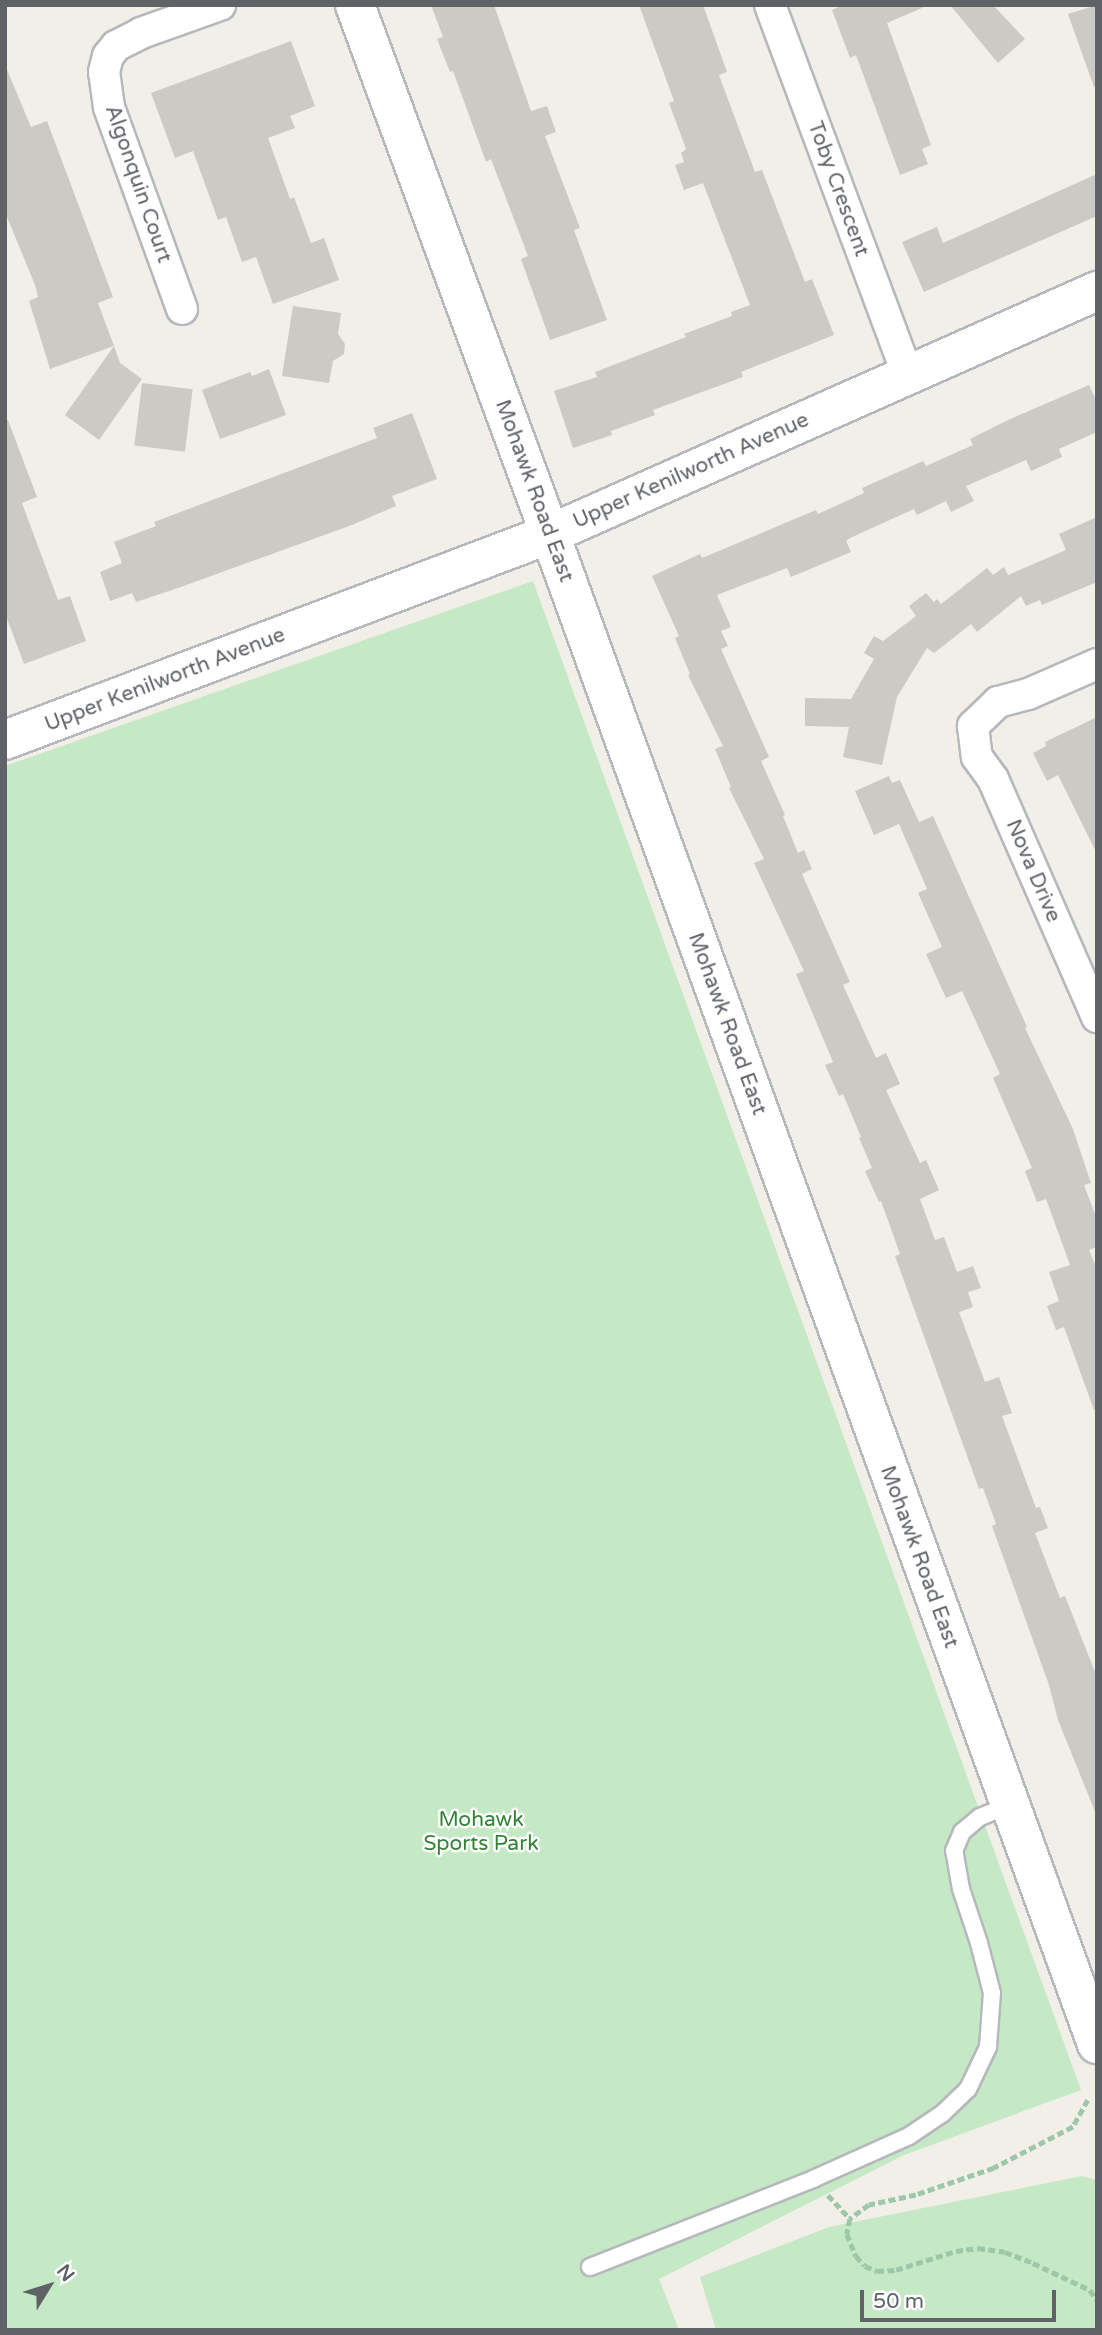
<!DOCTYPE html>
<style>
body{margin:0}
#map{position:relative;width:1102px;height:2335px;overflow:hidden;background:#f1efe8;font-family:"Varela Round",sans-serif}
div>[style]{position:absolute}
.green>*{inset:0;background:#c5e8c5}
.building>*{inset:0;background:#cccac5;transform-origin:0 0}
.path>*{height:4.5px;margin-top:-2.25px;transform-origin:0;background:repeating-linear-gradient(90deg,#9cc7a9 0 7px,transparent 0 10.5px)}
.roads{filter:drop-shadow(2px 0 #b5b8bc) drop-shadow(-2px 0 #b5b8bc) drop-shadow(0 2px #b5b8bc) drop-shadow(0 -2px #b5b8bc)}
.lane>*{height:16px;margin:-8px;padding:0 8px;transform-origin:8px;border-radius:8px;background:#fff}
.street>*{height:30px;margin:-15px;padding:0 15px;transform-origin:15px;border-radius:15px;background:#fff}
.secondary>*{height:38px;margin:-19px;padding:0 19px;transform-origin:19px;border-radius:19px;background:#fff}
span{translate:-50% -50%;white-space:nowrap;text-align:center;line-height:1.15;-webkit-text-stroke:5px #fff;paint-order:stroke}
.street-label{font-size:21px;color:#5f6368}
.park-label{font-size:21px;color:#348238}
.frame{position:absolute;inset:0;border:7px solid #5f6368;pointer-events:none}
.north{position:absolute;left:14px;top:2251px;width:70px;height:70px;-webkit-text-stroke:5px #fff;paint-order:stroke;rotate:52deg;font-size:19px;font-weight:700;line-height:28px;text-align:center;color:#5f6368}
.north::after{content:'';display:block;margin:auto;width:24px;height:32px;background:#5f6368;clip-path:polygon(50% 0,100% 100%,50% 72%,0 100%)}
.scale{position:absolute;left:860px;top:2290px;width:196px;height:32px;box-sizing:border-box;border:4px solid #5f6368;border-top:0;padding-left:9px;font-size:21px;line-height:24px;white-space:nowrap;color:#5f6368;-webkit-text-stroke:5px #fff;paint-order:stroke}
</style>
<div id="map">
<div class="green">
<i style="clip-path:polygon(533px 581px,1081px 2090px,904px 2155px,659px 2279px,679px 2330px,5px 2330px,5px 766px)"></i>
<i style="clip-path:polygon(1082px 2176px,1097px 2180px,1097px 2330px,716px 2330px,700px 2277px,829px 2227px)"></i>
</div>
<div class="building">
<i style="clip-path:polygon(431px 5px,494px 5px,531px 111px,547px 106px,556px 132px,545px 136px,580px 228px,574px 230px,607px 320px,550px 340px,521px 259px,528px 256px,491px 159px,486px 162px,453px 71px,450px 72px,437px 39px,443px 37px)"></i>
<i style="clip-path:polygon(639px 5px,703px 5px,727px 72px,719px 75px,755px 172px,762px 170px,805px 282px,812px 279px,834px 335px,741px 372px,743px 377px,653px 410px,655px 415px,611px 431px,612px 435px,573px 448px,554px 391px,597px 377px,595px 372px,686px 337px,684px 334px,732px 316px,731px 312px,750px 305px,703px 183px,684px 190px,675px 165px,684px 162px,681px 153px,686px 149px,669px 103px,674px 101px)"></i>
<i style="clip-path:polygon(843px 5px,929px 5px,887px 23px,931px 145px,922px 149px,928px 164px,900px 175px,856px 55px,850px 58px,832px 10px)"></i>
<i style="clip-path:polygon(950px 5px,993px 5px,1025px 39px,998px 63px)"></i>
<i style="clip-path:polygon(1097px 5px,1097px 86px,1094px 87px,1068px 14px)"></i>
<i style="clip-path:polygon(291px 41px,315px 106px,290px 116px,295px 128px,268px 138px,290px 199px,294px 197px,311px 243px,324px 238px,339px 280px,273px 304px,256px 257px,242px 262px,226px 217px,218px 220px,193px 151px,175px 158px,151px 93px)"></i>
<i style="clip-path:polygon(5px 65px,31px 127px,47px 121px,113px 297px,98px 303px,114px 346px,50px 369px,29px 301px,38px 297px,35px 285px,5px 212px)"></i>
<i style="clip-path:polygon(1097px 174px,1097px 216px,924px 292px,902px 242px,937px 227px,943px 243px)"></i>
<i style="clip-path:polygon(293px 306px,341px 313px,338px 334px,345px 344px,344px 354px,333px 361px,329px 383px,282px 376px)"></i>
<i style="clip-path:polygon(114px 346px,120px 363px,142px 379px,99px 440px,65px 415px)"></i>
<i style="clip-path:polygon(269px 369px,286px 415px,220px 439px,202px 390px,250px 372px,252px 376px)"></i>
<i style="left:142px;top:383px;width:51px;height:63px;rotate:7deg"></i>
<i style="clip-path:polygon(1089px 385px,1097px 402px,1097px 432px,1059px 449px,1062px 457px,1031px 471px,1026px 460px,966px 486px,974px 501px,951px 512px,946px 501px,917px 515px,914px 509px,850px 538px,846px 541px,851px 552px,791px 577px,787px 568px,717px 595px,731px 627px,721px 631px,728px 646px,721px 649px,769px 757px,761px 761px,785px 815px,783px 816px,798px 853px,804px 850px,812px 869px,802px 874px,850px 982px,843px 985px,876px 1058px,886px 1053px,900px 1084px,886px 1090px,920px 1163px,926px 1160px,939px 1190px,920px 1199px,935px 1240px,944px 1237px,957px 1272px,973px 1266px,981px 1288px,968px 1292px,973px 1307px,959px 1312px,985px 1382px,999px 1377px,1012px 1413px,1002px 1416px,1036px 1508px,1040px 1507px,1048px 1528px,1035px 1533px,1060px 1598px,1065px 1596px,1097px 1677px,1096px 1814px,1058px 1720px,1049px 1685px,992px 1526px,996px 1524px,983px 1488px,979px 1489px,895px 1256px,900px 1254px,881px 1201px,879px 1202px,865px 1171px,872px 1168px,859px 1138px,861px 1137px,843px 1094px,839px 1096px,825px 1065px,833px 1062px,796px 974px,804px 971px,754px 863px,764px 859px,729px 788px,731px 787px,715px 749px,723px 746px,688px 675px,690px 674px,675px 638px,679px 636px,652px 576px,700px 554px,702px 558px,816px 510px,818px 514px,864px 493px,862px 488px,923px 461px,926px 466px,973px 445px,970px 439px,1008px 420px)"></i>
<i style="clip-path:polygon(412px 413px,437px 479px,392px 496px,396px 506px,352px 525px,178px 588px,136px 602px,132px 593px,110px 601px,100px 572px,122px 563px,114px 542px,156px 526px,154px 522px,377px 438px,373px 428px)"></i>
<i style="clip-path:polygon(8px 420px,37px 497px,22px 503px,58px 600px,70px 596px,86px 641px,24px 664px,5px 613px,5px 421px)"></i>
<i style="clip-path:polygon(1097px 517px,1097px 582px,1042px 605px,1040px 600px,1026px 606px,1021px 596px,977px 632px,971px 624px,934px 653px,927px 648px,897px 697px,882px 765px,843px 757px,849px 727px,805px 726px,805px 698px,851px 699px,874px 659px,864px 653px,874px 636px,883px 641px,916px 616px,909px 606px,926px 593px,934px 602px,937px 599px,941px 604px,987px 568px,993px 575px,1004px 567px,1008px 575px,1066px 550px,1059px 534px)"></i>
<i style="clip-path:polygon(1097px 717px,1097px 854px,1058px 775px,1047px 781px,1033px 753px,1046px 746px,1045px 742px)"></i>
<i style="clip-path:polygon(889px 776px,892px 783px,900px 780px,919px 822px,933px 816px,1027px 1027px,1025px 1028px,1073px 1129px,1091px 1183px,1084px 1185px,1097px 1219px,1097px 1247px,1089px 1250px,1097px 1269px,1097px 1410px,1094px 1410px,1064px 1327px,1056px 1330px,1047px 1306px,1059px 1301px,1049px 1272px,1070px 1265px,1046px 1199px,1037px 1202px,1025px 1171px,1032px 1168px,993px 1078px,1000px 1074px,962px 991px,946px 998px,926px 954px,942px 947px,918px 893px,927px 889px,899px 824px,874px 835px,855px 791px)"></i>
</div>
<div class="path">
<i style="left:1088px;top:2100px;width:31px;rotate:119deg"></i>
<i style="left:1073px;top:2127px;width:89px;rotate:152.6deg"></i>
<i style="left:994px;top:2168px;width:83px;rotate:160.9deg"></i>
<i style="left:916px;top:2195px;width:48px;rotate:168deg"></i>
<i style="left:869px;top:2205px;width:24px;rotate:144deg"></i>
<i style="left:850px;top:2219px;width:15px;rotate:101deg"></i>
<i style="left:847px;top:2234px;width:24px;rotate:68deg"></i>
<i style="left:856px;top:2256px;width:13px;rotate:48deg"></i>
<i style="left:865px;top:2266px;width:13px;rotate:23deg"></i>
<i style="left:877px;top:2271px;width:19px;rotate:-3deg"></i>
<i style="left:896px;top:2270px;width:63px;rotate:-17.6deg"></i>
<i style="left:956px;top:2251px;width:22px;rotate:-8deg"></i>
<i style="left:978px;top:2248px;width:27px;rotate:8deg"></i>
<i style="left:1005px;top:2252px;width:30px;rotate:21deg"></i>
<i style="left:1033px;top:2263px;width:63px;rotate:25.3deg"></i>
<i style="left:1090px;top:2290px;width:12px;rotate:55deg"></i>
<i style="left:828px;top:2195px;width:33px;rotate:47deg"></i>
</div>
<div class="roads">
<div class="lane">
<i style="left:590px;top:2267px;width:240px;rotate:-21.5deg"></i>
<i style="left:813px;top:2179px;width:105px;rotate:-24.1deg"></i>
<i style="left:909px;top:2136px;width:40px;rotate:-34deg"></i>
<i style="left:942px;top:2114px;width:36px;rotate:-44deg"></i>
<i style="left:968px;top:2089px;width:47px;rotate:-64.5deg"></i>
<i style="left:988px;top:2047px;width:54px;rotate:-85.8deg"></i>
<i style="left:992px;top:1993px;width:52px;rotate:-104.6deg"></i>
<i style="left:979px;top:1943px;width:57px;rotate:-108.4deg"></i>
<i style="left:961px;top:1889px;width:39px;rotate:-100deg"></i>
<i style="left:954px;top:1851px;width:21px;rotate:-67deg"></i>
<i style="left:962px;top:1832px;width:23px;rotate:-40deg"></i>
<i style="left:980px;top:1817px;width:31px;rotate:-22deg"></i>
</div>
<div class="street">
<i style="left:770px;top:5px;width:394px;rotate:69.6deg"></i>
<i style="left:182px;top:309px;width:215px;rotate:-109.9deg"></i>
<i style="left:109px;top:107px;width:35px;rotate:-98deg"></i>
<i style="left:104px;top:72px;width:16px;rotate:-76deg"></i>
<i style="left:108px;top:56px;width:13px;rotate:-51deg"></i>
<i style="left:116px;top:46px;width:28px;rotate:-27deg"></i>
<i style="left:141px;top:33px;width:84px;rotate:-19.5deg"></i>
<i style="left:1097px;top:664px;width:75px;rotate:156.5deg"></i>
<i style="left:1028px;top:694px;width:31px;rotate:165deg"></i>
<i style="left:998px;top:702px;width:35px;rotate:136deg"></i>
<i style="left:973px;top:726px;width:31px;rotate:83deg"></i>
<i style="left:977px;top:757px;width:27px;rotate:54deg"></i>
<i style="left:993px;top:779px;width:260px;rotate:66.4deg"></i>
</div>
<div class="secondary">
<i style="left:355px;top:5px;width:564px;rotate:69.77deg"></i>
<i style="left:550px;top:534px;width:1606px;rotate:70.09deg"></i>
<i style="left:5px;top:740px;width:583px;rotate:-20.71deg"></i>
<i style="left:550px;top:534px;width:599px;rotate:-23.95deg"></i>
</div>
</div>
<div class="street-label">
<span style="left:138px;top:184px;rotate:71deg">Algonquin Court</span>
<span style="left:838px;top:189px;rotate:70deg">Toby Crescent</span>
<span style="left:691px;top:471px;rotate:-24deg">Upper Kenilworth Avenue</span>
<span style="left:534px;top:491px;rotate:70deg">Mohawk Road East</span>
<span style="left:165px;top:680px;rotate:-21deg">Upper Kenilworth Avenue</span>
<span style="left:1033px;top:871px;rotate:67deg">Nova Drive</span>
<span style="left:727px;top:1024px;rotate:70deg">Mohawk Road East</span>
<span style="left:919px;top:1557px;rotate:70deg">Mohawk Road East</span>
</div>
<div class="park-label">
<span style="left:481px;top:1832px">Mohawk<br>Sports Park</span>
</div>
<div class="frame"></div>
<div class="north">N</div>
<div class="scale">50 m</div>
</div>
